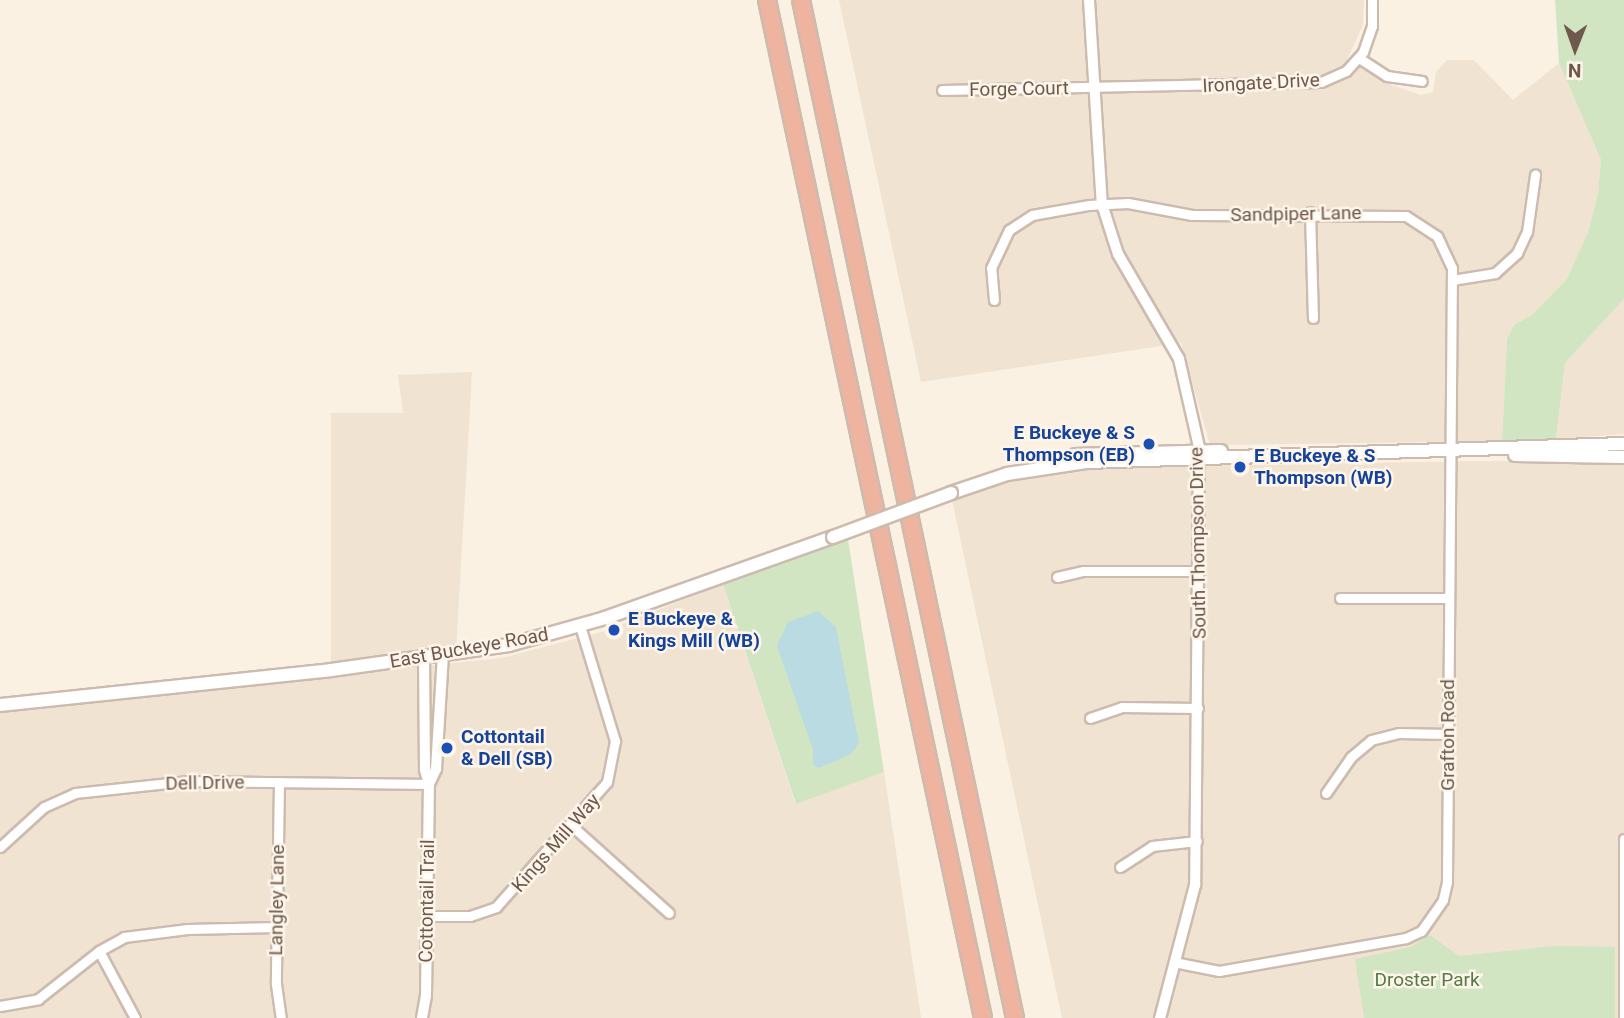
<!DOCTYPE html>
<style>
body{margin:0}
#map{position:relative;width:1624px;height:1018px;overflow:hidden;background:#faf1e3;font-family:Roboto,sans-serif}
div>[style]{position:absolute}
.residential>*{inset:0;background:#f0e3d2}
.green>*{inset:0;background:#d1e5c3}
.water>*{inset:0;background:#badbe1}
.roads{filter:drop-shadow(2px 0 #ccbbae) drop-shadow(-2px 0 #ccbbae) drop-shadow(0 2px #ccbbae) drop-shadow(0 -2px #ccbbae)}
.minor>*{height:9px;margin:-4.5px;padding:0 4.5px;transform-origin:4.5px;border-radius:4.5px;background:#fff}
.tertiary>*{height:10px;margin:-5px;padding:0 5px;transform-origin:5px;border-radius:5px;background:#fff}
.secondary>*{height:12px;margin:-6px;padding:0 6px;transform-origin:6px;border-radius:6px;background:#fff}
.motorway>*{height:16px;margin:-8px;padding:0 8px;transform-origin:8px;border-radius:8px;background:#eeb49f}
.bridges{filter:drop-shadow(2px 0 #cebbab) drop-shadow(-2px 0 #cebbab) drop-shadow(0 2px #cebbab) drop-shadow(0 -2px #cebbab)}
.secondary-bridge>*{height:12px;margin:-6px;padding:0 6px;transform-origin:6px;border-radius:6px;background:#fff}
.dots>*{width:19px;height:19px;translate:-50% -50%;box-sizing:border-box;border:4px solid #fdf5e9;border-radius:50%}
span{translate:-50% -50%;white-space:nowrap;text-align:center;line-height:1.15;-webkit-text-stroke:5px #fdf5e9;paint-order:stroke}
.street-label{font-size:19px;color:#6f584c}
.transit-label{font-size:19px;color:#164399;font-weight:700}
.right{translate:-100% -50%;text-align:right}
.left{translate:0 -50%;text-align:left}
.park-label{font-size:19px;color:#567a48}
.north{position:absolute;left:1540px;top:14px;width:70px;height:70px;-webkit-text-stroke:5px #fdf5e9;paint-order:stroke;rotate:181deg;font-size:19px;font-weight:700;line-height:28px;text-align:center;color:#6f584c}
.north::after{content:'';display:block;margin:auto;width:24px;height:32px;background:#6f584c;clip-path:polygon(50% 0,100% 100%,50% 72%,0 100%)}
</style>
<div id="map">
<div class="residential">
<i style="clip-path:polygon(839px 0,1364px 0,1363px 25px,1347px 60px,1386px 83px,1421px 95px,1433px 92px,1436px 72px,1447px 60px,1474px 60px,1513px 100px,1559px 63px,1601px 160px,1598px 193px,1588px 232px,1567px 279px,1532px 315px,1514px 325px,1507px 339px,1502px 441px,1210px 445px,1181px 343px,921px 382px)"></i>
<i style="clip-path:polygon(1624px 299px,1624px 434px,1556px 439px,1565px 363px)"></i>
<i style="clip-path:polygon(472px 372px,456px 653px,331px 670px,331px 413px,403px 413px,398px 375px)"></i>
<i style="clip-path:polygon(1477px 461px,1624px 462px,1624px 1018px,1062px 1018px,952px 500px,1018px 477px,1078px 468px)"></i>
<i style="clip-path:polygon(723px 584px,795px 803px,884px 772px,921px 1018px,0 1018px,0 711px,501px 658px,605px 631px)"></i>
</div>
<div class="green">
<i style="clip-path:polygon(1555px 0,1624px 0,1624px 299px,1565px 363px,1556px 439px,1502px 441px,1507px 339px,1514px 325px,1532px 315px,1567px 279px,1588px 232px,1598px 193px,1601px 160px,1559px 63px)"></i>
<i style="clip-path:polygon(848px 539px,884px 772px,796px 804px,723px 584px)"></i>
<i style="clip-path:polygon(1430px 935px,1459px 956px,1555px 946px,1615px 947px,1615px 1018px,1364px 1018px,1355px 959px,1411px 947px)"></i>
</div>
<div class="water">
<i style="clip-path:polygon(818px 611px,836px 627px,859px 743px,851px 754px,819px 768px,813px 765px,813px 750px,777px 646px,788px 622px)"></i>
</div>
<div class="roads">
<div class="minor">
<i style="left:1359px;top:58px;width:33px;rotate:33deg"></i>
<i style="left:1387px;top:76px;width:35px;rotate:8deg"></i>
<i style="left:942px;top:90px;width:379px;rotate:-1.2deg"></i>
<i style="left:1321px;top:82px;width:27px;rotate:-24deg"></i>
<i style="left:1346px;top:71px;width:25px;rotate:-48deg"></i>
<i style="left:1363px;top:52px;width:28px;rotate:-71deg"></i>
<i style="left:1372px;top:26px;width:26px;rotate:-90deg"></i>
<i style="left:1310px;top:212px;width:106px;rotate:88.4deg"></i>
<i style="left:1452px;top:280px;width:44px;rotate:-9.2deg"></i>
<i style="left:1495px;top:273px;width:30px;rotate:-42deg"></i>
<i style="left:1517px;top:253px;width:23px;rotate:-65deg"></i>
<i style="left:1527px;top:232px;width:58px;rotate:-82deg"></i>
<i style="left:994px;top:300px;width:32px;rotate:-95deg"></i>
<i style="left:991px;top:268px;width:42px;rotate:-64.7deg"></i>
<i style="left:1009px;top:230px;width:27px;rotate:-33deg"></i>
<i style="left:1032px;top:215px;width:58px;rotate:-10deg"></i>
<i style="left:1089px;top:205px;width:39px;rotate:-3deg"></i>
<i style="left:1128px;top:203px;width:65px;rotate:10.6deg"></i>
<i style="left:1192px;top:215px;width:214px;rotate:0.3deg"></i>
<i style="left:1406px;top:216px;width:37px;rotate:33deg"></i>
<i style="left:1437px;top:236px;width:35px;rotate:65deg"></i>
<i style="left:1452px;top:268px;width:614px;rotate:90.47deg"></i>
<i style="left:1447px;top:882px;width:18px;rotate:103deg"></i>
<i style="left:1443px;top:900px;width:38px;rotate:125deg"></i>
<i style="left:1421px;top:931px;width:17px;rotate:155deg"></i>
<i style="left:1406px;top:938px;width:190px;rotate:170deg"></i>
<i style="left:1219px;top:971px;width:46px;rotate:-168.7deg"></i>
<i style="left:1057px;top:577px;width:27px;rotate:-13deg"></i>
<i style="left:1083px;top:571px;width:117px"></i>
<i style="left:1340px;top:598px;width:109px"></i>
<i style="left:1090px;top:718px;width:34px;rotate:-19deg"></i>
<i style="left:1122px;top:707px;width:76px;rotate:0.8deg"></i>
<i style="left:279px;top:782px;width:202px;rotate:90.9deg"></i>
<i style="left:276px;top:984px;width:34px;rotate:82deg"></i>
<i style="left:1326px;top:793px;width:44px;rotate:-55.2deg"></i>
<i style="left:1351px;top:757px;width:26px;rotate:-40deg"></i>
<i style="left:1371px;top:740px;width:29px;rotate:-14deg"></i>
<i style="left:1399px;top:733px;width:50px;rotate:1.1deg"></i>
<i style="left:572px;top:826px;width:130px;rotate:41.9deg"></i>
<i style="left:0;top:847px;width:59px;rotate:-42.3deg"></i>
<i style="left:44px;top:807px;width:34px;rotate:-24deg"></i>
<i style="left:75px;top:793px;width:114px;rotate:-6.1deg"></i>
<i style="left:188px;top:781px;width:241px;rotate:0.7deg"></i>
<i style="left:1120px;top:867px;width:38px;rotate:-33deg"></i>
<i style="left:1152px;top:846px;width:45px;rotate:-6.3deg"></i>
<i style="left:427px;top:916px;width:43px"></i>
<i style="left:470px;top:916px;width:28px;rotate:-19deg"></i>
<i style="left:496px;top:907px;width:167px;rotate:-48.4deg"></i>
<i style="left:607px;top:782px;width:42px;rotate:-79deg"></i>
<i style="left:615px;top:741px;width:120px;rotate:-106.9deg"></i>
<i style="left:99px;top:951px;width:76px;rotate:61.8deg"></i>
<i style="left:0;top:1006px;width:39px;rotate:-10deg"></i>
<i style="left:38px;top:999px;width:78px;rotate:-38.2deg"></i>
<i style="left:99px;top:951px;width:29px;rotate:-29deg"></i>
<i style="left:124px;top:937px;width:64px;rotate:-7.2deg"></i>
<i style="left:187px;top:929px;width:90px;rotate:-1.3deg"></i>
<i style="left:1624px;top:1018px;width:179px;rotate:-90deg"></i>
</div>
<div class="tertiary">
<i style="left:1089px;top:0;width:204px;rotate:86.4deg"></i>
<i style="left:1102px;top:204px;width:52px;rotate:72.3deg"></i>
<i style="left:1118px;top:254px;width:121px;rotate:59.8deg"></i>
<i style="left:1179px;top:359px;width:90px;rotate:77.2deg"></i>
<i style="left:1199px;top:447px;width:438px;rotate:90.5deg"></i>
<i style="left:1195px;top:885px;width:138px;rotate:104.7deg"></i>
<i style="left:429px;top:784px;width:17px;rotate:-65deg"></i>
<i style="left:436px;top:769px;width:115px;rotate:-86.5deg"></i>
<i style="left:422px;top:1018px;width:22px;rotate:-80deg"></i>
<i style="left:426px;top:996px;width:212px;rotate:-89.2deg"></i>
<i style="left:429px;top:784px;width:15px;rotate:-106deg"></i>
<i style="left:425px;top:770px;width:113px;rotate:-90.5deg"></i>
</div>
<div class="secondary">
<i style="left:1075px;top:455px;width:146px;rotate:-1.6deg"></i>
<i style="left:1515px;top:455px;width:109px;rotate:1.1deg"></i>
<i style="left:951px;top:493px;width:59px;rotate:-18.7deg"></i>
<i style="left:1007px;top:474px;width:80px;rotate:-8.6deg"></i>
<i style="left:1086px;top:462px;width:538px;rotate:-1.92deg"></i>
<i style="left:0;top:705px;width:333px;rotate:-6deg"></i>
<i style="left:331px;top:670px;width:180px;rotate:-8deg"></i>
<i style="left:509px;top:645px;width:100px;rotate:-15.7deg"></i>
<i style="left:605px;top:618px;width:242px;rotate:-19.6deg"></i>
</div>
<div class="motorway">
<i style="left:767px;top:0;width:1041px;rotate:78.02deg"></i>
<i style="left:801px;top:0;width:1040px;rotate:78.13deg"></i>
</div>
</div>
<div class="bridges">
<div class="secondary-bridge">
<i style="left:833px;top:537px;width:126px;rotate:-20.4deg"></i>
</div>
</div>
<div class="dots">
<i style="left:1149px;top:444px;background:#1a4fb4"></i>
<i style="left:1240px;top:467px;background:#1a4fb4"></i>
<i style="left:614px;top:630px;background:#1a4fb4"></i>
<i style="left:447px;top:748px;background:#1a4fb4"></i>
</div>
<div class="street-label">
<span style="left:1261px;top:83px;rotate:-3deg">Irongate Drive</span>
<span style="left:1019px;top:89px;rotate:-1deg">Forge Court</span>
<span style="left:1296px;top:214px;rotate:-1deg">Sandpiper Lane</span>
<span style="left:1198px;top:543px;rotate:-91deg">South Thompson Drive</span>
<span style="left:469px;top:648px;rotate:-10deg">East Buckeye Road</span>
<span style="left:1448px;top:735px;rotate:-90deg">Grafton Road</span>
<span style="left:205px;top:783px;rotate:-1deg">Dell Drive</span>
<span style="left:556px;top:843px;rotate:-49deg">Kings Mill Way</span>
<span style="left:277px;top:900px;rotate:-89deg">Langley Lane</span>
<span style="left:427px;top:901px;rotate:-89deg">Cottontail Trail</span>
</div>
<div class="transit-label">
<span class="right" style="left:1135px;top:444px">E Buckeye &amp; S<br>Thompson (EB)</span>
<span class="left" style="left:1254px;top:467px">E Buckeye &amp; S<br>Thompson (WB)</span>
<span class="left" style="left:628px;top:630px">E Buckeye &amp;<br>Kings Mill (WB)</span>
<span class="left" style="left:461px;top:748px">Cottontail<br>&amp; Dell (SB)</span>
</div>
<div class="park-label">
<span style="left:1427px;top:980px">Droster Park</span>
</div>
<div class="north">N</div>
</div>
